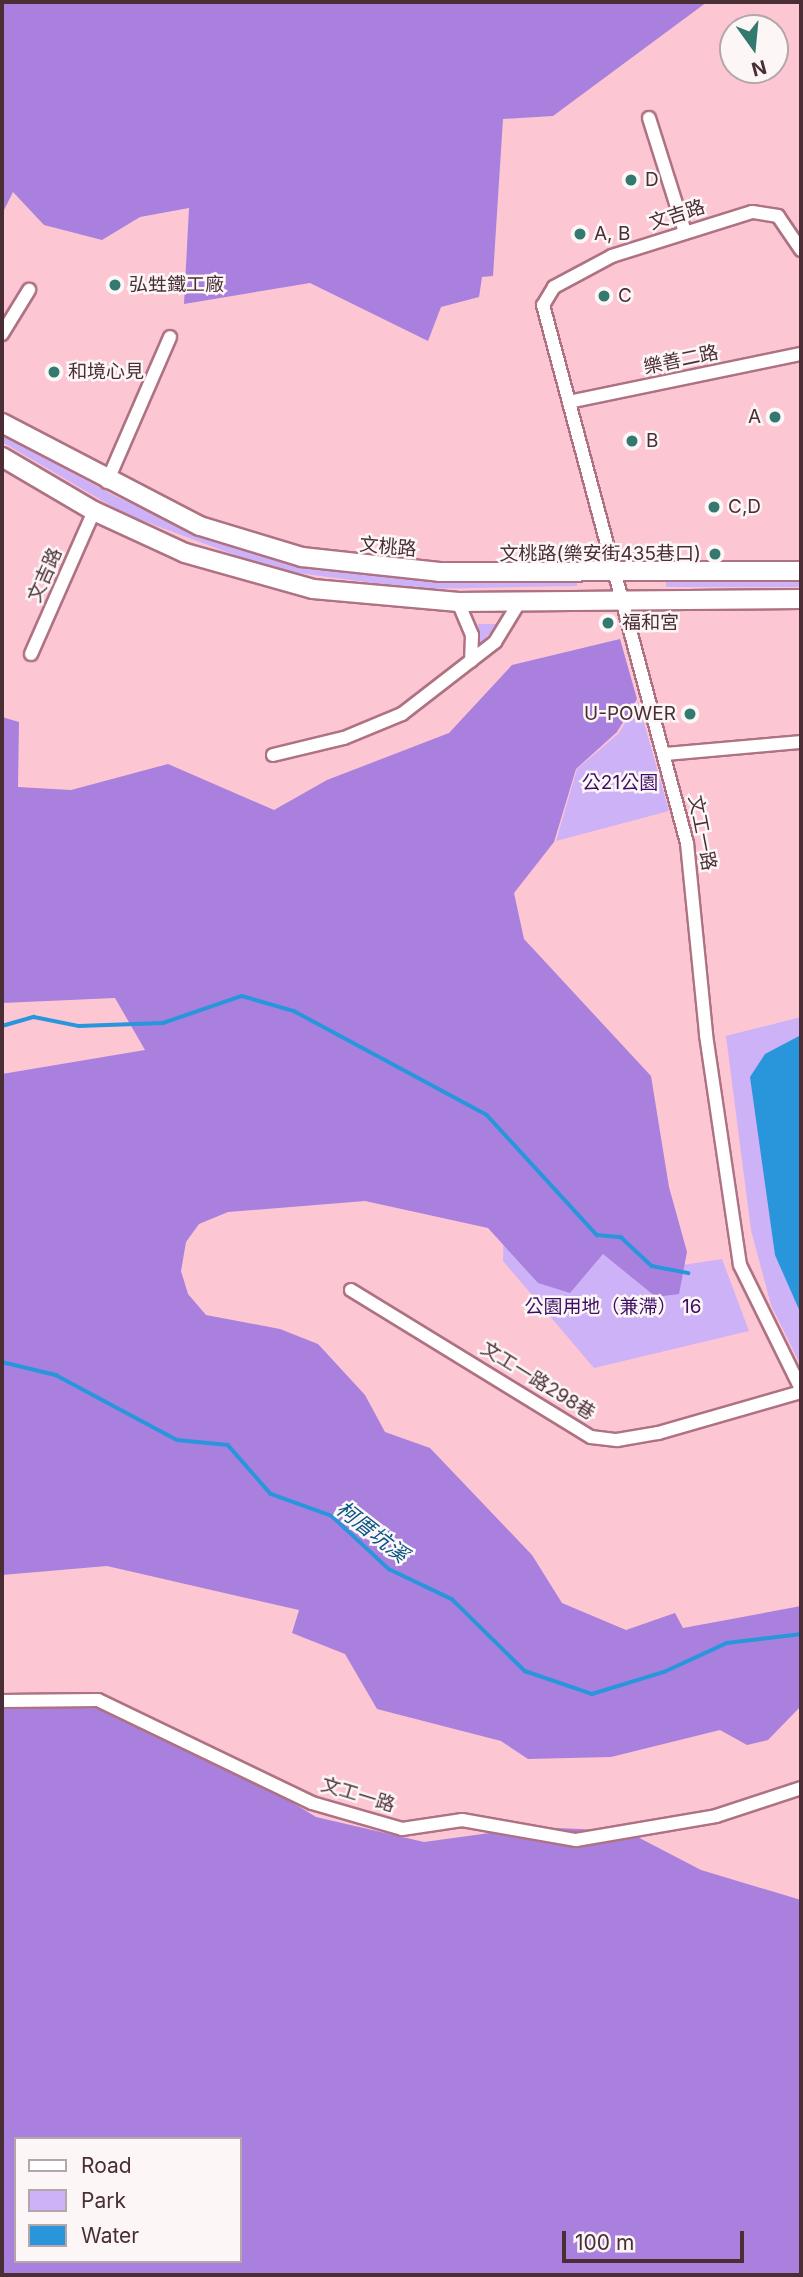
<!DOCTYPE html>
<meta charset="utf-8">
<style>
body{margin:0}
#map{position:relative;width:803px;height:2277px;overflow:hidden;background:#fcc6d3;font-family:Inter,"Noto Sans TC",sans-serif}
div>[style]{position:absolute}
.green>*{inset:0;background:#ceb2f7;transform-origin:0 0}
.forest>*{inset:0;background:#a980de}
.water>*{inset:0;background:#2996db}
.stream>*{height:3.5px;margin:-1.75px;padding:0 1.75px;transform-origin:1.75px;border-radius:1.75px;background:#2996db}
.roads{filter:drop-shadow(2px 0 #ae7282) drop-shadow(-2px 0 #ae7282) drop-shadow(0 2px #ae7282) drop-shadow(0 -2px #ae7282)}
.street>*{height:12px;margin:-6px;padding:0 6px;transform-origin:6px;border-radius:6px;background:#fff}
.secondary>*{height:18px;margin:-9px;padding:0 9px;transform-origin:9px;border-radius:9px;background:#fff}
.dots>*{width:19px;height:19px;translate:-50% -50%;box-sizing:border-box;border:4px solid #fdf6f7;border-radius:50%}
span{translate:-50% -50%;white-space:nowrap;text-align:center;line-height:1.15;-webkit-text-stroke:5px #fdf6f7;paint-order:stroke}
.poi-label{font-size:19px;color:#492f35}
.left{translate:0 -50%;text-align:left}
.right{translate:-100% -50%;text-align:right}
.street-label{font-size:19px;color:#492f35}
.park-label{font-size:19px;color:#3c0f64}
.water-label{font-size:21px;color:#055684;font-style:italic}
.frame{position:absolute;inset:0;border:4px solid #492f35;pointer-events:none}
.legend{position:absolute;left:14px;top:2137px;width:228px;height:126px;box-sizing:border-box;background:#fdf6f7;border:2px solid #b5a6a9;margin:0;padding:9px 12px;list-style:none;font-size:21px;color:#492f35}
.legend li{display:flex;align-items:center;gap:14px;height:35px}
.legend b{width:35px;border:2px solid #b5a6a9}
.north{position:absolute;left:719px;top:14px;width:70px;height:70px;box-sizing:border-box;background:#fdf6f7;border:2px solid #b5a6a9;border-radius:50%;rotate:165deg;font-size:19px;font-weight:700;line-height:28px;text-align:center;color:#492f35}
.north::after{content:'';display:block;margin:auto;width:24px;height:32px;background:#33796f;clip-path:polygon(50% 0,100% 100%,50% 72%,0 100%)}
.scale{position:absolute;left:562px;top:2231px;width:182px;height:32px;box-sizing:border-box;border:4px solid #492f35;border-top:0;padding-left:9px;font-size:21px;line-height:24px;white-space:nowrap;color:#492f35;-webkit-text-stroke:5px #fdf6f7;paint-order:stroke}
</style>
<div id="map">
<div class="green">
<i style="clip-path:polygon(2px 435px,117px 497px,210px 538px,284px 561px,353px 574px,577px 579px,577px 586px,419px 589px,275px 570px,125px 514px,2px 442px)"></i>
<i style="left:801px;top:579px;width:8px;height:135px;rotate:90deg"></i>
<i style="clip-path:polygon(478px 624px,498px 624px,476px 649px)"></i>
<i style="clip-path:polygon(638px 701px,669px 811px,556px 841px,577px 769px,619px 733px)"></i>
<i style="clip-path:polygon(801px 1017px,801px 1366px,771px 1305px,751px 1230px,726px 1036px)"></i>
<i style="clip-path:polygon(504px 1221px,670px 1267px,722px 1259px,749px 1331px,594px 1368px,503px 1261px)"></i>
</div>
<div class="forest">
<i style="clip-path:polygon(2px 2px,145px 4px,707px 2px,553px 116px,503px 119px,493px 276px,482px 277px,479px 297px,441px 307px,428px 341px,310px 283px,184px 304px,189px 208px,140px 217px,102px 240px,44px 225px,13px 192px,2px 214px)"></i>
<i style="clip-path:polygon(620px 639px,637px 699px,617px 732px,576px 769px,554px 842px,514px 893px,524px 939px,651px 1076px,669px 1187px,687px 1252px,679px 1294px,656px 1297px,603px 1254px,570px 1293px,538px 1283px,488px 1228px,365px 1201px,228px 1212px,199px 1224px,186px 1242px,181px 1271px,188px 1294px,206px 1315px,280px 1329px,318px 1344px,365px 1395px,385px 1432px,430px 1448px,532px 1555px,562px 1603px,626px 1630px,675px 1613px,683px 1628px,801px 1606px,801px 1706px,768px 1740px,747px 1745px,720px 1730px,611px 1757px,528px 1759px,501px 1741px,377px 1709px,345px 1654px,292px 1633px,299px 1610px,107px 1566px,2px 1575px,2px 1074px,145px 1050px,115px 998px,2px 1003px,2px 717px,19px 722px,18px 787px,71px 790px,168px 764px,274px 810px,327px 780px,449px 733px,512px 665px)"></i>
<i style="clip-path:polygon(evenodd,87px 1699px,236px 1768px,316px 1817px,424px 1842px,533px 1827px,626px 1831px,701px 1870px,801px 1900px,801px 2275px,2px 2275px,2px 1704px,87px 1699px,16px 2139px,240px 2139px,240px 2261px,16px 2261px,16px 2139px)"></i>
</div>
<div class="water">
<i style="clip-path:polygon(801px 1035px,801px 1314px,775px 1255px,750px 1077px,765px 1054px)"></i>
</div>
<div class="stream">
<i style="left:2px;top:1026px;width:33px;rotate:-16deg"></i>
<i style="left:34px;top:1017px;width:46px;rotate:11.3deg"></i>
<i style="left:79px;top:1026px;width:84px;rotate:-2deg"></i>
<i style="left:163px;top:1023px;width:83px;rotate:-18.9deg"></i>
<i style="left:242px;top:996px;width:54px;rotate:16.1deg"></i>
<i style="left:294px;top:1011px;width:219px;rotate:28.3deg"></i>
<i style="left:487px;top:1115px;width:163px;rotate:47.5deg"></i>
<i style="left:597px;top:1235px;width:24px;rotate:5deg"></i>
<i style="left:621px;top:1237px;width:42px;rotate:43.1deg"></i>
<i style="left:652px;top:1266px;width:37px;rotate:11deg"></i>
<i style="left:2px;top:1362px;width:56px;rotate:13.5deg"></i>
<i style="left:56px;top:1375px;width:137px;rotate:28.2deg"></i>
<i style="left:177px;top:1440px;width:51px;rotate:5.6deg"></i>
<i style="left:228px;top:1445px;width:65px;rotate:48.7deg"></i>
<i style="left:271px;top:1494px;width:65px;rotate:19.8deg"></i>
<i style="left:332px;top:1516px;width:78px;rotate:42.9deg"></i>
<i style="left:389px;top:1569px;width:70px;rotate:25.5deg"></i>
<i style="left:452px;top:1599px;width:103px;rotate:44.6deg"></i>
<i style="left:525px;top:1671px;width:71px;rotate:18.9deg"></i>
<i style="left:592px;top:1694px;width:75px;rotate:-17deg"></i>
<i style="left:664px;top:1672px;width:69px;rotate:-24.7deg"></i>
<i style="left:727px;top:1643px;width:75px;rotate:-6.9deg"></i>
</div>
<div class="roads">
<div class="street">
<i style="left:649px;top:118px;width:120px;rotate:72.5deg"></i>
<i style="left:801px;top:250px;width:41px;rotate:-124.1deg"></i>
<i style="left:778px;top:216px;width:26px;rotate:-171deg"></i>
<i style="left:752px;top:212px;width:147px;rotate:162.6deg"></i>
<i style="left:612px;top:256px;width:66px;rotate:151.9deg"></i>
<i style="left:554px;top:287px;width:21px;rotate:121deg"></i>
<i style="left:543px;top:305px;width:557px;rotate:75.02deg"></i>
<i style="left:687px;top:843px;width:193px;rotate:84.3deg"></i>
<i style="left:706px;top:1035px;width:232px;rotate:81.6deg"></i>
<i style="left:740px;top:1265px;width:138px;rotate:63.8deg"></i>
<i style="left:2px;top:334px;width:52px;rotate:-58.5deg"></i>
<i style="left:569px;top:402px;width:237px;rotate:-11.7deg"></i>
<i style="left:107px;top:482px;width:158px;rotate:-66.5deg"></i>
<i style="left:458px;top:602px;width:36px;rotate:67deg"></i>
<i style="left:472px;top:635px;width:26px;rotate:92deg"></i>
<i style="left:31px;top:654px;width:156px;rotate:-66.2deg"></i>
<i style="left:666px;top:754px;width:136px;rotate:-5.1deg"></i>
<i style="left:273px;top:755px;width:73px;rotate:-13.5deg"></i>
<i style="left:344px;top:738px;width:63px;rotate:-22.5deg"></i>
<i style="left:402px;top:714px;width:118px;rotate:-37.7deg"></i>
<i style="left:495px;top:642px;width:48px;rotate:-58.6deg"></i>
<i style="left:351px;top:1290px;width:281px;rotate:31.5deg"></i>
<i style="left:591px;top:1437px;width:26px;rotate:7deg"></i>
<i style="left:617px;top:1440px;width:42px;rotate:-9.7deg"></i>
<i style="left:658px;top:1433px;width:149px;rotate:-16deg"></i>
<i style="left:2px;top:1701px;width:96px;rotate:-0.6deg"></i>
<i style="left:98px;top:1700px;width:237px;rotate:25.7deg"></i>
<i style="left:312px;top:1803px;width:94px;rotate:16.1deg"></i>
<i style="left:402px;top:1829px;width:61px;rotate:-8.5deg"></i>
<i style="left:462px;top:1820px;width:116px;rotate:10deg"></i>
<i style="left:576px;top:1840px;width:142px;rotate:-9.7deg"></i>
<i style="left:716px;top:1816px;width:89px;rotate:-18.2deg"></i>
</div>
<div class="secondary">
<i style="left:2px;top:423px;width:223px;rotate:27.5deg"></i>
<i style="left:200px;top:526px;width:107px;rotate:16.9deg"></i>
<i style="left:302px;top:557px;width:138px;rotate:6.2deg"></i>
<i style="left:439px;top:572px;width:362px;rotate:-0.2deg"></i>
<i style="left:2px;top:457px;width:107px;rotate:30.4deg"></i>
<i style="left:94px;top:511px;width:100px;rotate:24.8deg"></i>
<i style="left:185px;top:553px;width:133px;rotate:15.7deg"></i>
<i style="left:313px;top:589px;width:146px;rotate:5.1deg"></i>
<i style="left:458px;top:602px;width:343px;rotate:-0.5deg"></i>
</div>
</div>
<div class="dots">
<i style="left:631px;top:180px;background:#33796f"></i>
<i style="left:580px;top:234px;background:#33796f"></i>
<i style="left:115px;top:285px;background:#33796f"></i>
<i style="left:604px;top:296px;background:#33796f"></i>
<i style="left:54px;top:372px;background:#33796f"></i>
<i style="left:775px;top:417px;background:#33796f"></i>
<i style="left:632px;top:441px;background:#33796f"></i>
<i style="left:714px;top:507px;background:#33796f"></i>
<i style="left:715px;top:554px;background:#33796f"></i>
<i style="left:608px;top:623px;background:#33796f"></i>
<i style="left:690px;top:714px;background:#33796f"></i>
</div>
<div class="poi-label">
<span class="left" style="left:645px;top:180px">D</span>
<span class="left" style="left:594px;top:234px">A, B</span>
<span class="left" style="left:129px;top:285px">弘甡鐵工廠</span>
<span class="left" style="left:618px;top:296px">C</span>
<span class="left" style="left:68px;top:372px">和境心見</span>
<span class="right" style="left:761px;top:417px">A</span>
<span class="left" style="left:646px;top:441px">B</span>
<span class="left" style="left:728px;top:507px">C,D</span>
<span class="right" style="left:701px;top:554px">文桃路(樂安街435巷口)</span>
<span class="left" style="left:622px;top:623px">福和宮</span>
<span class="right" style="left:676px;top:714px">U-POWER</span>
</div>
<div class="street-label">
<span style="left:677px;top:215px;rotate:-18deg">文吉路</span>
<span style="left:681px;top:360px;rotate:-12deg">樂善二路</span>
<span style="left:388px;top:547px;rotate:5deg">文桃路</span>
<span style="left:45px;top:575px;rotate:-66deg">文吉路</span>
<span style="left:702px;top:833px;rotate:79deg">文工一路</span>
<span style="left:538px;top:1381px;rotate:32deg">文工一路298巷</span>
<span style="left:358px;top:1795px;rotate:17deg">文工一路</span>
</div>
<div class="park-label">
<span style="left:620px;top:783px">公21公園</span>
<span style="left:613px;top:1307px">公園用地（兼滯） 16</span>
</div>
<div class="water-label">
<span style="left:372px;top:1532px;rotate:38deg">柯厝坑溪</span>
</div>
<div class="frame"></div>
<ul class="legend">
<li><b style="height:9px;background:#fff"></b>Road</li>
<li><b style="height:19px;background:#ceb2f7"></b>Park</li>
<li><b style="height:19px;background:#2996db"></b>Water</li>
</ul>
<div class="north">N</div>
<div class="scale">100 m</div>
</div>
